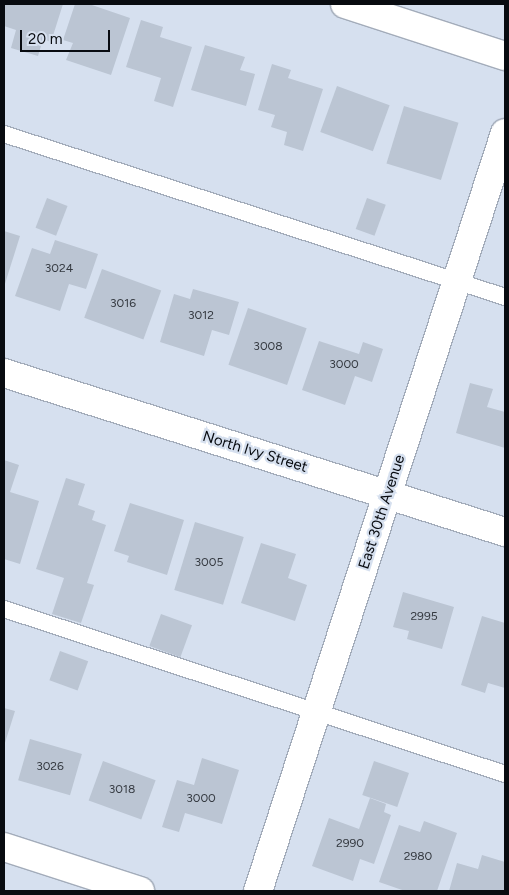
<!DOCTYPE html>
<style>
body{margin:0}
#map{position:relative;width:509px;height:895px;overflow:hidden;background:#d6e0ef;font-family:Figtree,sans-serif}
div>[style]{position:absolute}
.building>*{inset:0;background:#bbc5d3;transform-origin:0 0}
.roads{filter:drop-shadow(1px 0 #a3acba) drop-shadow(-1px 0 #a3acba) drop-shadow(0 1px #a3acba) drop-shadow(0 -1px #a3acba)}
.service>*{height:16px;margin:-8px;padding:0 8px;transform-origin:8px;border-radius:8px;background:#fff}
.minor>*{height:28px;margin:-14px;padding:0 14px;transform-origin:14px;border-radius:14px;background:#fff}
span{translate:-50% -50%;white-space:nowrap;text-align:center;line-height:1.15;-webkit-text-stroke:4.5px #d6e0ef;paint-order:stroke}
.number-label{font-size:12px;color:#353a41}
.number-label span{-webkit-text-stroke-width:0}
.street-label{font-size:15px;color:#080b10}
.frame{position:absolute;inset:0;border:5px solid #080b10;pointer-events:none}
.scale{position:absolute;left:20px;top:30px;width:90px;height:22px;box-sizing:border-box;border:2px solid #080b10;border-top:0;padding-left:6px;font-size:15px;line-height:18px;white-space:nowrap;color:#080b10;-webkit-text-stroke:4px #d6e0ef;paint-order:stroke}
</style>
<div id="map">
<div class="building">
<i style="clip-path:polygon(4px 4px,63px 4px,51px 42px,43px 39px,38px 56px,11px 48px,16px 30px,4px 26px)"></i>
<i style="clip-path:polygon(75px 4px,89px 4px,130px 18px,111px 75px,66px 60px,73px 43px,63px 40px)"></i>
<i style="clip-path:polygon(141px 20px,163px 27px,160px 37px,192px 47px,173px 107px,154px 101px,161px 78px,126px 67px)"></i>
<i style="clip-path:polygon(205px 45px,245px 57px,240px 70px,255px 74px,246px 106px,191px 90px)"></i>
<i style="clip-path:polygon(272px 64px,291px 70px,288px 78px,323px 89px,303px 151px,284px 145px,287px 132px,271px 127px,275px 115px,258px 110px)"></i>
<i style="left:337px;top:86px;width:56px;height:49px;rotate:20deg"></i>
<i style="left:404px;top:106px;width:57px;height:60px;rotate:17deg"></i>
<i style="left:47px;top:198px;width:22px;height:32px;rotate:21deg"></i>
<i style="left:367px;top:198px;width:20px;height:33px;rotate:20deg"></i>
<i style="clip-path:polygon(4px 231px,20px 236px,4px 287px)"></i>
<i style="clip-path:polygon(55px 240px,98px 254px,86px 289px,69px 284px,60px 311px,15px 296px,32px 248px,50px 254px)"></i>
<i style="left:102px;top:269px;width:63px;height:52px;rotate:20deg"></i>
<i style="clip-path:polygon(193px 289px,239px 302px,229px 335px,212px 330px,204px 356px,160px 342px,174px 294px,190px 299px)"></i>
<i style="left:248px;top:308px;width:62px;height:60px;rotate:19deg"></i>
<i style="clip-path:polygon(319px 341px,359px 354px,363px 342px,383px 349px,372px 382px,355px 376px,345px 405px,302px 390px)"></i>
<i style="clip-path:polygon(470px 383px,493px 389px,487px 407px,505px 412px,505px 448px,456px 433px)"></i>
<i style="clip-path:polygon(4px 460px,19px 465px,10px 492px,39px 501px,20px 564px,4px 559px)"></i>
<i style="clip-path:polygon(66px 478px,85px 484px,78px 505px,95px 511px,92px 520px,106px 525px,87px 583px,94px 585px,81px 623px,52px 614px,64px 578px,36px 569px)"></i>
<i style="clip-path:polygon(130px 503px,184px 520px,167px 575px,127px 562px,129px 556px,114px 551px)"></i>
<i style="left:195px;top:522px;width:51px;height:71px;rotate:17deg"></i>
<i style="clip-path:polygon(261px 543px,296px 554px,288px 578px,307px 585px,295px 621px,241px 603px)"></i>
<i style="clip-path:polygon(403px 592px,454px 607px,442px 649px,407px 639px,409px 631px,393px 627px)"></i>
<i style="left:161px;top:614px;width:33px;height:34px;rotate:20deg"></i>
<i style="clip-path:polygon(482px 616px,505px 623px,505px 688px,488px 683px,485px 693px,461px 685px)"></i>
<i style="left:60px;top:651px;width:30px;height:31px;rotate:20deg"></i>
<i style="clip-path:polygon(4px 708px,15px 711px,4px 746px)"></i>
<i style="left:30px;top:739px;width:54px;height:43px;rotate:16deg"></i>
<i style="clip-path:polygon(202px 758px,239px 770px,222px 824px,185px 813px,179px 832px,162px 827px,177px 780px,194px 785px)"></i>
<i style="left:103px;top:761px;width:56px;height:42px;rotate:20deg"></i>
<i style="left:374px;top:761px;width:37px;height:36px;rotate:19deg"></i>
<i style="clip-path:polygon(370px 798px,386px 804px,384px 812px,391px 815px,374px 864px,360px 859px,353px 881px,312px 866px,329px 818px,359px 829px)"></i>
<i style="clip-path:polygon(424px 821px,457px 833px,437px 891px,405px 891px,379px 882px,399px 825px,420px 832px)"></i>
<i style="clip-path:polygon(482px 855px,505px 862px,505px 891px,449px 891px,457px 863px,478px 869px)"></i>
</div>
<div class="roads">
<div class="service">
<i style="left:4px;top:134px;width:527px;rotate:18.02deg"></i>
<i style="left:4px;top:609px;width:527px;rotate:18.23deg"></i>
</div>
<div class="minor">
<i style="left:345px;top:4px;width:168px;rotate:18deg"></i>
<i style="left:4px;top:373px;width:526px;rotate:17.61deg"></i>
<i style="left:4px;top:847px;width:143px;rotate:17.9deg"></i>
<i style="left:258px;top:891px;width:797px;rotate:-71.95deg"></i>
</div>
</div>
<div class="number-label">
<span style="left:59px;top:269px">3024</span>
<span style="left:123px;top:304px">3016</span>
<span style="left:201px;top:316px">3012</span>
<span style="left:268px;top:347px">3008</span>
<span style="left:344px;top:365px">3000</span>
<span style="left:209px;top:563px">3005</span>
<span style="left:424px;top:617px">2995</span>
<span style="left:50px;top:767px">3026</span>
<span style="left:122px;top:790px">3018</span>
<span style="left:201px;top:799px">3000</span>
<span style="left:350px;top:844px">2990</span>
<span style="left:418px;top:857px">2980</span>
</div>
<div class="street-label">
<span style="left:255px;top:452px;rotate:17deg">North Ivy Street</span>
<span style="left:382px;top:512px;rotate:-72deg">East 30th Avenue</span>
</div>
<div class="frame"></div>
<div class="scale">20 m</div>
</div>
